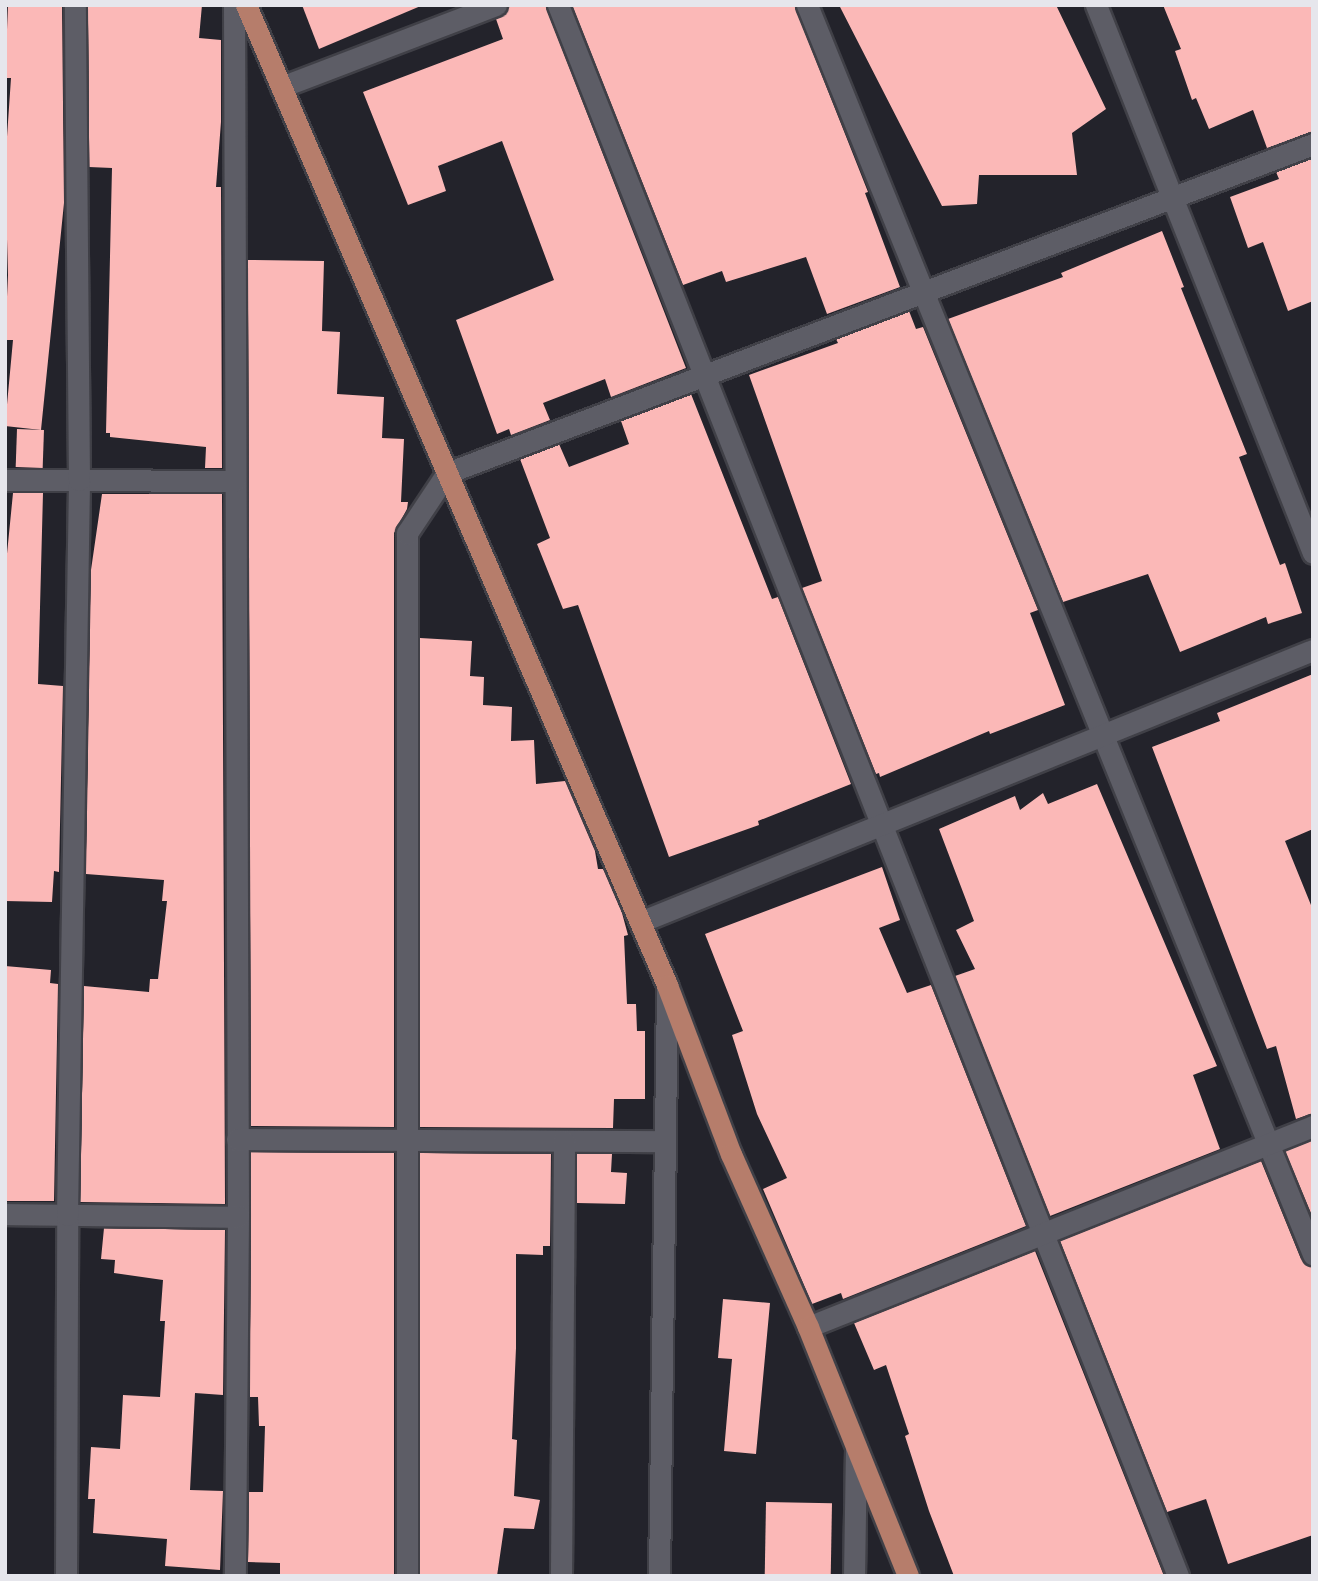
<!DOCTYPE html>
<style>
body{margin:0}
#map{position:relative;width:1318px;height:1581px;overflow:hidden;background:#23232b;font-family:"IBM Plex Sans",sans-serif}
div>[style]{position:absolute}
.building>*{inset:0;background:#fbb8b7;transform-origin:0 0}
.roads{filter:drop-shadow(2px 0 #404047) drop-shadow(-2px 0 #404047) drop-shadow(0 2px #404047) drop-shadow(0 -2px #404047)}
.minor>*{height:21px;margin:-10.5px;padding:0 10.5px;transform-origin:10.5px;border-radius:10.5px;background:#5d5d66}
.major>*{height:21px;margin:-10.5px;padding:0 10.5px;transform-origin:10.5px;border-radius:10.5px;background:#b67d6b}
span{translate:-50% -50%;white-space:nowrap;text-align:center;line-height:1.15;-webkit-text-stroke:7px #0d0d10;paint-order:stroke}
.frame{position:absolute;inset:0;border:7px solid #e6e6ec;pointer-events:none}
</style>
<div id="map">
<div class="building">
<i style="clip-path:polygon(8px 5px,62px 5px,64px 203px,41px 430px,5px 426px,13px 340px,5px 340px,8px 275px,5px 166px,11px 78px,5px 78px)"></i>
<i style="clip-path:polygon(88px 5px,202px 5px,199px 38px,221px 40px,221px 122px,216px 187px,221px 187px,222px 468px,205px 468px,206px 447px,110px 437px,110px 433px,106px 433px,112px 168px,89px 167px)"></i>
<i style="clip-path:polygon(302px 5px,423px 5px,319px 49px)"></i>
<i style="clip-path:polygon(509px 5px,545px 5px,686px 368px,611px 397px,605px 379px,543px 403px,550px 420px,511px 435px,509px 429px,497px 434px,456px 320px,554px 280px,502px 141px,438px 166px,446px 191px,408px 205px,363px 92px,503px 39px,496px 19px,506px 14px)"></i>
<i style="clip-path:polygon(572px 5px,794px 5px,868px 192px,865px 193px,900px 287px,827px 314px,806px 257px,726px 282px,722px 271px,683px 285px)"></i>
<i style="clip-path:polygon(839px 5px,1056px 5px,1106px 109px,1072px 133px,1077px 175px,979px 175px,977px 204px,942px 206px)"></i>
<i style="clip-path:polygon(1163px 5px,1313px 5px,1313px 131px,1267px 148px,1253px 110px,1209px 129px,1196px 98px,1192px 100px,1175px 51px,1181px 49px)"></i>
<i style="clip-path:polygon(1313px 158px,1313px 301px,1288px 311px,1263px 242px,1248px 248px,1230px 197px,1279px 179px,1276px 172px)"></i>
<i style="clip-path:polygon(1162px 231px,1184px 287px,1181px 288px,1247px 454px,1239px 457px,1280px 565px,1285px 563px,1302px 613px,1268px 624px,1266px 617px,1180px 652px,1148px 574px,1063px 602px,948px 319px,1063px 277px,1061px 273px)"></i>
<i style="clip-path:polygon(248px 260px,324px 261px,322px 331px,340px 332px,337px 394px,384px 397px,382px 438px,404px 439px,401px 502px,408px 502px,407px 509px,394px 533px,394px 1127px,251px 1126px)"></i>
<i style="clip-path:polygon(909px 311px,916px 329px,923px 327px,1038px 610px,1030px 613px,1065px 705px,990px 734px,989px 731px,880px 777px,879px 773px,876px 774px,802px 588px,822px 581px,749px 375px,838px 343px,836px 339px)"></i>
<i style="clip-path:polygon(691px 394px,772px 599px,778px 597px,851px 784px,758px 821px,759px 825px,669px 857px,578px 605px,563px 609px,537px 544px,550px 538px,520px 459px,559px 444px,569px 467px,629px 444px,621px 421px)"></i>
<i style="left:17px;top:429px;width:27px;height:38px;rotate:2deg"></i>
<i style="clip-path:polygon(13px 493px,43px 493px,38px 684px,63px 686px,59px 872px,54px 871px,52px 902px,5px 901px,5px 574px)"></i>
<i style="clip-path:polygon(102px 494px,222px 494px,225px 1204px,80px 1202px,84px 986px,149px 992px,150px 979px,158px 979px,167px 901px,162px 901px,164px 880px,86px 874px,91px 570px)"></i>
<i style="clip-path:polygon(420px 638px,472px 641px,470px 676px,484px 677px,483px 705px,512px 707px,511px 741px,534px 740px,536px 784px,565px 781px,595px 851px,598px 869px,603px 869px,622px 913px,628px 935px,624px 936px,627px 1004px,636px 1004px,637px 1031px,645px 1031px,645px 1099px,614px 1099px,613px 1128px,420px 1127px)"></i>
<i style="clip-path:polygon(1313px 674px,1313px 829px,1285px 841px,1313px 910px,1313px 1113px,1296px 1119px,1276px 1046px,1267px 1049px,1152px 747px,1220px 721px,1217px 713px)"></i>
<i style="clip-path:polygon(1097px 784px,1217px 1066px,1193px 1075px,1220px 1149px,1050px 1216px,955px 976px,975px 969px,956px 930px,974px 921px,939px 829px,1015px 796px,1020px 810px,1043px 793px,1048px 804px)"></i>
<i style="clip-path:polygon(882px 867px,900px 920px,879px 928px,907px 993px,931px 985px,1026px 1226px,843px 1299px,841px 1293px,812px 1304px,763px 1189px,787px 1178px,757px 1114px,732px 1035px,743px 1031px,705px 934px)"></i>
<i style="clip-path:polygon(5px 966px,51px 970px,50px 983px,58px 984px,54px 1201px,5px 1201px)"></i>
<i style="clip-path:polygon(1313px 1140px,1313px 1218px,1285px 1151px)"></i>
<i style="clip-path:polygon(251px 1152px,394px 1153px,394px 1576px,280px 1576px,280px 1563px,248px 1562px,249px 1492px,263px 1492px,265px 1426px,259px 1426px,258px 1397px,250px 1397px)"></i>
<i style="clip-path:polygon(420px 1153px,551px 1154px,550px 1246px,543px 1246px,543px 1255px,516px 1254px,516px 1348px,512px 1439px,517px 1440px,514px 1496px,540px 1500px,534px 1529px,504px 1528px,497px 1576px,420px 1576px)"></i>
<i style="clip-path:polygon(577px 1154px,612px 1154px,611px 1172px,627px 1173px,625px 1204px,577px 1203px)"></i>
<i style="clip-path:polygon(1261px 1161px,1301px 1259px,1313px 1267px,1313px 1535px,1228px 1564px,1206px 1499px,1167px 1512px,1060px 1241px)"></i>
<i style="clip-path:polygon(104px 1228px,225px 1230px,223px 1395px,195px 1393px,190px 1490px,223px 1491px,220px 1570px,165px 1566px,167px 1539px,93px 1533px,95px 1499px,88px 1499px,91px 1447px,120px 1449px,123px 1395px,160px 1397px,165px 1321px,160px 1321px,163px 1280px,114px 1273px,115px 1260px,101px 1259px)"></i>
<i style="clip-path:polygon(1035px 1251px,1164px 1576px,954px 1576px,929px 1511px,905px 1436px,909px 1434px,886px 1365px,874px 1370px,854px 1323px)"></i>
<i style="clip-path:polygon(723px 1299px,770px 1303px,756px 1454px,724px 1451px,732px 1359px,718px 1358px)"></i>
<i style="left:766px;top:1502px;width:66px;height:74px;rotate:1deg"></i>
</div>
<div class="roads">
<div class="minor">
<i style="left:234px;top:5px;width:1212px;rotate:89.81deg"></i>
<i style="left:238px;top:1217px;width:359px;rotate:90.5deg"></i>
<i style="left:558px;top:5px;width:1689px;rotate:68.46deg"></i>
<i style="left:807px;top:5px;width:1348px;rotate:67.95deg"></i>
<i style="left:1096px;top:5px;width:589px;rotate:68.4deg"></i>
<i style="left:281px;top:87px;width:230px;rotate:-20.9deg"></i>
<i style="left:5px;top:480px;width:230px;rotate:0.2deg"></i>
<i style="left:640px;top:922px;width:726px;rotate:-22.01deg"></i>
<i style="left:237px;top:1139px;width:428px;rotate:0.3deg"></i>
<i style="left:5px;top:1214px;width:233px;rotate:0.7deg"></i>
<i style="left:808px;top:1327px;width:544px;rotate:-21.7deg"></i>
<i style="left:66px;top:1576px;width:361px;rotate:-89.8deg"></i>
<i style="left:67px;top:1215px;width:735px;rotate:-89.06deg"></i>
<i style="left:79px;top:480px;width:475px;rotate:-90.5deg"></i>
<i style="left:407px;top:1576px;width:1043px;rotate:-90deg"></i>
<i style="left:407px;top:533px;width:72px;rotate:-56.3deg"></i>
<i style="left:447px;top:473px;width:926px;rotate:-20.8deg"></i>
<i style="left:561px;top:1576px;width:435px;rotate:-89.6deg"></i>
<i style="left:659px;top:1576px;width:590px;rotate:-89.22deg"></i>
<i style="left:854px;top:1576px;width:129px;rotate:-89.1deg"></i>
</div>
<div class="major">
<i style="left:246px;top:5px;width:1067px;rotate:66.75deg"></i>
<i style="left:667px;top:985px;width:181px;rotate:69.3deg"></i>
<i style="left:731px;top:1154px;width:189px;rotate:66deg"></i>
<i style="left:808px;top:1327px;width:268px;rotate:68.1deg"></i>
</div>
</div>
<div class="frame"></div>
</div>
